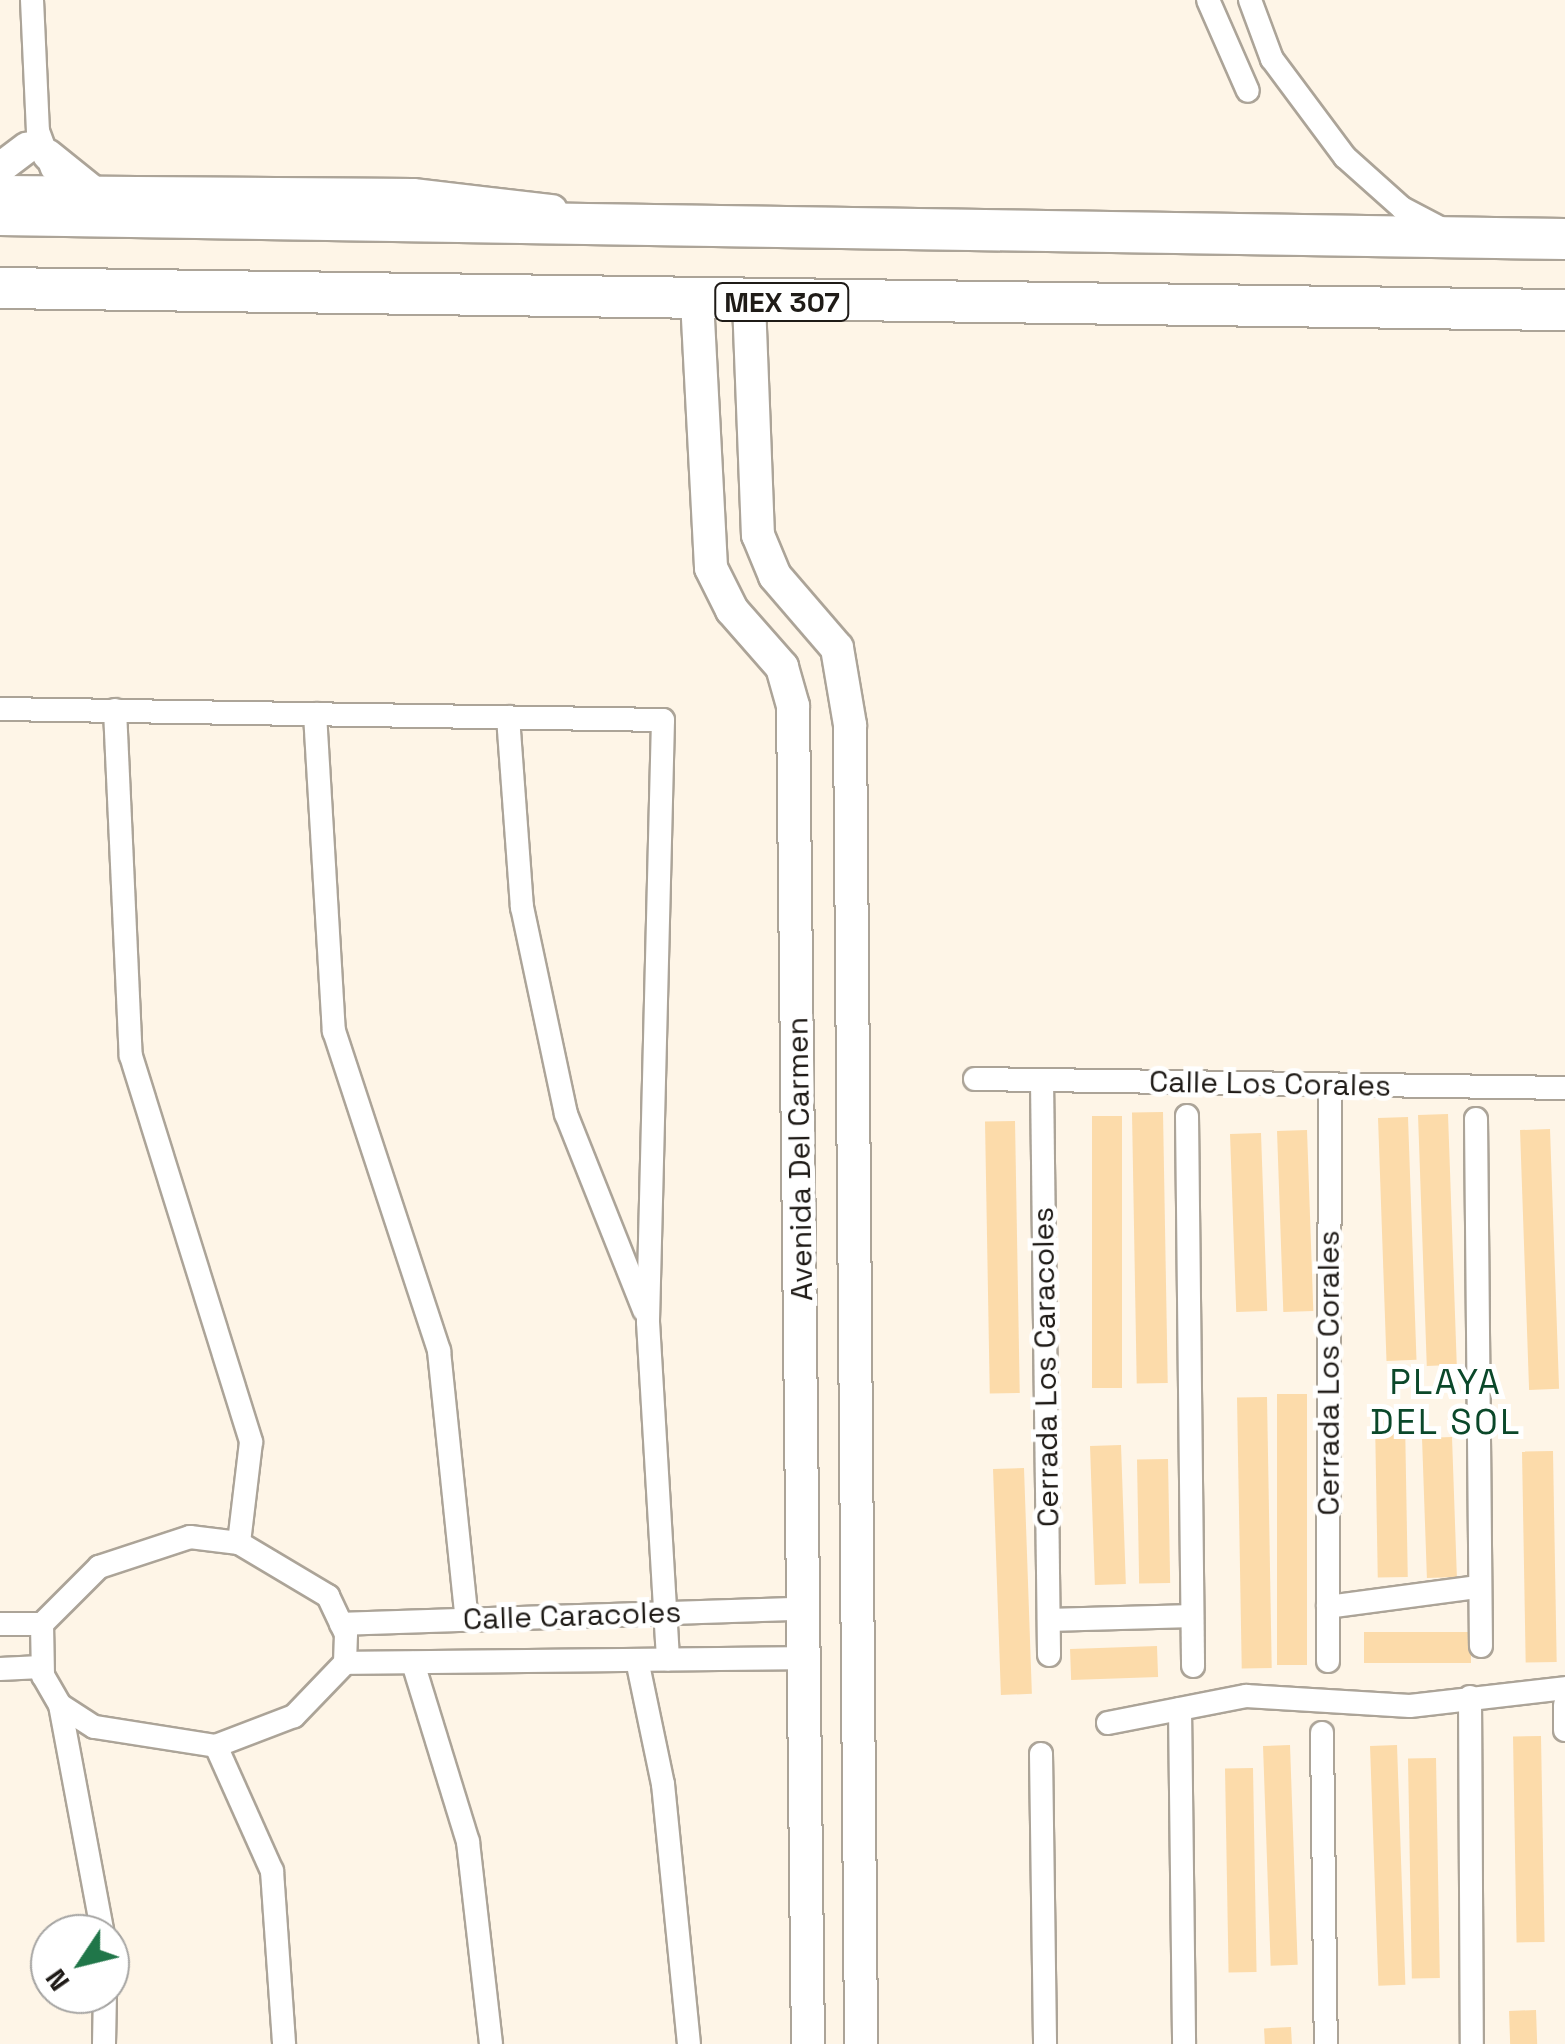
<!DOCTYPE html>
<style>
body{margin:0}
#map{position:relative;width:1565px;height:2044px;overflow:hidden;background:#fef5e7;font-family:"Space Grotesk",sans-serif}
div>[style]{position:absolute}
.building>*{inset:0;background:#fcdbaa;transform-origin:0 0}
.roads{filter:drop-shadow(2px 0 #aca498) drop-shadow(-2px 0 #aca498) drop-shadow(0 2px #aca498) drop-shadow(0 -2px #aca498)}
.minor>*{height:22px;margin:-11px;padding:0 11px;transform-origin:11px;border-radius:11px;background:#fff}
.tertiary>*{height:30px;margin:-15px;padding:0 15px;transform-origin:15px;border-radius:15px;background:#fff}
.secondary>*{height:32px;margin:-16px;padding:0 16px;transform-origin:16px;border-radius:16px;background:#fff}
.trunk>*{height:40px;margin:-20px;padding:0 20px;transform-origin:20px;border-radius:20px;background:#fff}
span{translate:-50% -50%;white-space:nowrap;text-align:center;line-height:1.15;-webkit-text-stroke:10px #fff;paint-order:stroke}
.shield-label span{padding:2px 8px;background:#fff;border:2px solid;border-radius:8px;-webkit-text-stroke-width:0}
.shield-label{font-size:28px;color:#1f1b17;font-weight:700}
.street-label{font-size:30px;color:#1f1b17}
.quarter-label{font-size:35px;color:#0b482a;letter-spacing:2.5px}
.north{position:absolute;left:30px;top:1914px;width:100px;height:100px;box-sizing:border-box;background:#fff;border:2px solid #a5a4a2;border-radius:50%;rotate:235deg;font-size:28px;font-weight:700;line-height:40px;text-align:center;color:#1f1b17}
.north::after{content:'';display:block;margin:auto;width:35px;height:45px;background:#207649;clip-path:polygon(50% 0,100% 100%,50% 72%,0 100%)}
</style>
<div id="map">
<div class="building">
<i style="left:1163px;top:1112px;width:271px;height:31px;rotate:89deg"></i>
<i style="left:1448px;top:1114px;width:251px;height:30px;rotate:88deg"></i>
<i style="left:1092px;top:1116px;width:30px;height:272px"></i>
<i style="left:1408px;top:1117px;width:243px;height:30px;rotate:88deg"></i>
<i style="left:1015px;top:1121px;width:272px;height:30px;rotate:89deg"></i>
<i style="left:1550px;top:1129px;width:260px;height:30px;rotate:88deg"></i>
<i style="left:1307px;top:1130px;width:181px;height:30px;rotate:88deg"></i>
<i style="left:1261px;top:1133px;width:178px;height:31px;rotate:88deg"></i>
<i style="left:1277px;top:1394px;width:30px;height:271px"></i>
<i style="left:1267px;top:1397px;width:271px;height:30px;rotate:89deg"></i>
<i style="left:1405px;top:1419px;width:158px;height:30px;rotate:89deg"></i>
<i style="left:1452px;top:1437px;width:140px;height:30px;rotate:88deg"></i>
<i style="left:1121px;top:1445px;width:139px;height:31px;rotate:88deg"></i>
<i style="left:1553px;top:1451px;width:211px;height:31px;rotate:89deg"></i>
<i style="left:1168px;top:1459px;width:124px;height:31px;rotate:89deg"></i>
<i style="left:1024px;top:1468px;width:226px;height:31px;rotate:88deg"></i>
<i style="left:1471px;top:1632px;width:31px;height:107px;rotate:90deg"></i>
<i style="left:1157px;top:1646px;width:31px;height:87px;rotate:88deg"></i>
<i style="left:1541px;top:1736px;width:206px;height:28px;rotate:89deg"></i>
<i style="left:1290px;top:1745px;width:220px;height:27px;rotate:88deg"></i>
<i style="left:1397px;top:1745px;width:240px;height:27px;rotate:88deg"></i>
<i style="left:1436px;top:1758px;width:220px;height:28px;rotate:89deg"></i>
<i style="left:1253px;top:1768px;width:204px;height:28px;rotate:89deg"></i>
<i style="left:1536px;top:2010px;width:34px;height:27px;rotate:88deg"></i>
<i style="left:1291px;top:2027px;width:17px;height:27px;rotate:87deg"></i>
</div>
<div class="roads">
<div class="minor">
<i style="left:32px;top:0;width:131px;rotate:87.4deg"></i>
<i style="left:38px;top:131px;width:40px;rotate:69.8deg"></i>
<i style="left:1208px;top:0;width:99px;rotate:66.3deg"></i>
<i style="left:1250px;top:0;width:63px;rotate:69.6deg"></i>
<i style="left:1272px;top:59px;width:122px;rotate:53.3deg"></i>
<i style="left:1345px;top:157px;width:76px;rotate:41.8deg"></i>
<i style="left:1402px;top:208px;width:50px;rotate:27.6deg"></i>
<i style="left:0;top:709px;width:663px;rotate:0.95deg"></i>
<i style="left:663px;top:720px;width:602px;rotate:91.43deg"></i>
<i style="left:648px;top:1322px;width:338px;rotate:86.6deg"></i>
<i style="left:115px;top:710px;width:346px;rotate:87.4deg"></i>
<i style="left:131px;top:1056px;width:404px;rotate:72.7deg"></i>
<i style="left:251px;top:1442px;width:102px;rotate:96.8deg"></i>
<i style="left:315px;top:714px;width:318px;rotate:86.6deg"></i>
<i style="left:334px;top:1031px;width:337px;rotate:71.8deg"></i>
<i style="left:439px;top:1351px;width:270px;rotate:84.1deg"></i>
<i style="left:508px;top:717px;width:191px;rotate:85.8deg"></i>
<i style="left:522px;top:907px;width:212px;rotate:78deg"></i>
<i style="left:566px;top:1114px;width:211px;rotate:68.3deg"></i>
<i style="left:975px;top:1079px;width:590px;rotate:0.87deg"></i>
<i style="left:1042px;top:1080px;width:575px;rotate:89.3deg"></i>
<i style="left:1187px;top:1116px;width:550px;rotate:89.37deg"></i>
<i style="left:1476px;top:1119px;width:527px;rotate:89.46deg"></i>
<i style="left:190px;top:1537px;width:49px;rotate:7deg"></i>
<i style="left:239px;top:1543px;width:104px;rotate:30.8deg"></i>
<i style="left:328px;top:1596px;width:42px;rotate:64.7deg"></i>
<i style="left:346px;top:1634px;width:29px;rotate:92deg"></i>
<i style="left:345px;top:1663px;width:74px;rotate:133.9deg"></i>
<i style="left:294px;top:1716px;width:84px;rotate:159deg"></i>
<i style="left:216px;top:1746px;width:123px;rotate:-171.1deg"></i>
<i style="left:94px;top:1727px;width:40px;rotate:-147.1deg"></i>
<i style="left:60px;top:1705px;width:34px;rotate:-120deg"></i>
<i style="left:43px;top:1676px;width:52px;rotate:-91.1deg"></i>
<i style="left:42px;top:1624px;width:81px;rotate:-45deg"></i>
<i style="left:99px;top:1567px;width:96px;rotate:-18.2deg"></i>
<i style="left:1328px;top:1607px;width:150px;rotate:-7.6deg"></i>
<i style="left:1049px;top:1620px;width:143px;rotate:-1.6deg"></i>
<i style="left:0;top:1624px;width:42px"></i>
<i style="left:341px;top:1624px;width:463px;rotate:-1.9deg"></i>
<i style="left:637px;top:1660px;width:127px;rotate:78.2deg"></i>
<i style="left:663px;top:1784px;width:261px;rotate:84.3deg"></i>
<i style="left:1328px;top:1661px;width:576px;rotate:-89.8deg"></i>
<i style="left:345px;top:1663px;width:460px;rotate:-0.6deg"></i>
<i style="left:413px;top:1663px;width:187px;rotate:72.9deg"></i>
<i style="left:468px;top:1842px;width:203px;rotate:83.5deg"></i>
<i style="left:0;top:1669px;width:41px;rotate:-2.8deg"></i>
<i style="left:1470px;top:1697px;width:347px;rotate:89.7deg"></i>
<i style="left:60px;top:1705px;width:233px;rotate:79.4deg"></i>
<i style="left:1565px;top:1705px;width:25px;rotate:90deg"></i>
<i style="left:1180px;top:1709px;width:335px;rotate:89.3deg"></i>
<i style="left:1108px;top:1723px;width:141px;rotate:-11.1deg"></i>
<i style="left:1246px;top:1696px;width:164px;rotate:3.5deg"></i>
<i style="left:1410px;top:1706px;width:156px;rotate:-6.6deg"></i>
<i style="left:1322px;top:1733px;width:311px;rotate:89.3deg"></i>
<i style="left:216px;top:1746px;width:137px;rotate:65.9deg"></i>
<i style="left:272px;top:1871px;width:173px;rotate:86deg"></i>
<i style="left:1041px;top:1754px;width:290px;rotate:89.2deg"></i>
<i style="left:104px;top:2044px;width:50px;rotate:-88.9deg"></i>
</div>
<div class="tertiary">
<i style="left:48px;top:155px;width:59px;rotate:38.8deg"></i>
<i style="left:0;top:168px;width:34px;rotate:-37deg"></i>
<i style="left:0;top:191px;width:413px;rotate:0.4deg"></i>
<i style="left:413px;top:194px;width:140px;rotate:6.6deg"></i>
</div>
<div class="secondary">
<i style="left:697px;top:300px;width:268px;rotate:87deg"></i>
<i style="left:711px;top:568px;width:47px;rotate:63.4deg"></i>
<i style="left:732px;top:610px;width:76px;rotate:48.7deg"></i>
<i style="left:782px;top:667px;width:41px;rotate:74.2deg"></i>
<i style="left:793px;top:706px;width:1338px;rotate:89.36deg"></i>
<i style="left:749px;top:302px;width:233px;rotate:87.8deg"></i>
<i style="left:758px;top:535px;width:44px;rotate:67.5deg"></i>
<i style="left:775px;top:576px;width:95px;rotate:49.3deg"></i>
<i style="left:837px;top:648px;width:78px;rotate:80.4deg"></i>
<i style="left:850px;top:725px;width:1319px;rotate:89.52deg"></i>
</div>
<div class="trunk">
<i style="left:0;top:215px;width:1565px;rotate:0.88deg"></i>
<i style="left:0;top:288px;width:1565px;rotate:0.81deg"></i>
</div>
</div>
<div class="shield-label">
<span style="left:782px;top:302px">MEX 307</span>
</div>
<div class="street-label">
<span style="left:1270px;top:1084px;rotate:1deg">Calle Los Corales</span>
<span style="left:800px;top:1159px;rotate:-91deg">Avenida Del Carmen</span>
<span style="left:1046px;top:1367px;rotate:-91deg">Cerrada Los Caracoles</span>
<span style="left:1329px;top:1373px;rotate:-90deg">Cerrada Los Corales</span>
<span style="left:572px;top:1616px;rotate:-2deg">Calle Caracoles</span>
</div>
<div class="quarter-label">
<span style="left:1446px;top:1402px">PLAYA<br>DEL SOL</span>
</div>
<div class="north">N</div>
</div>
